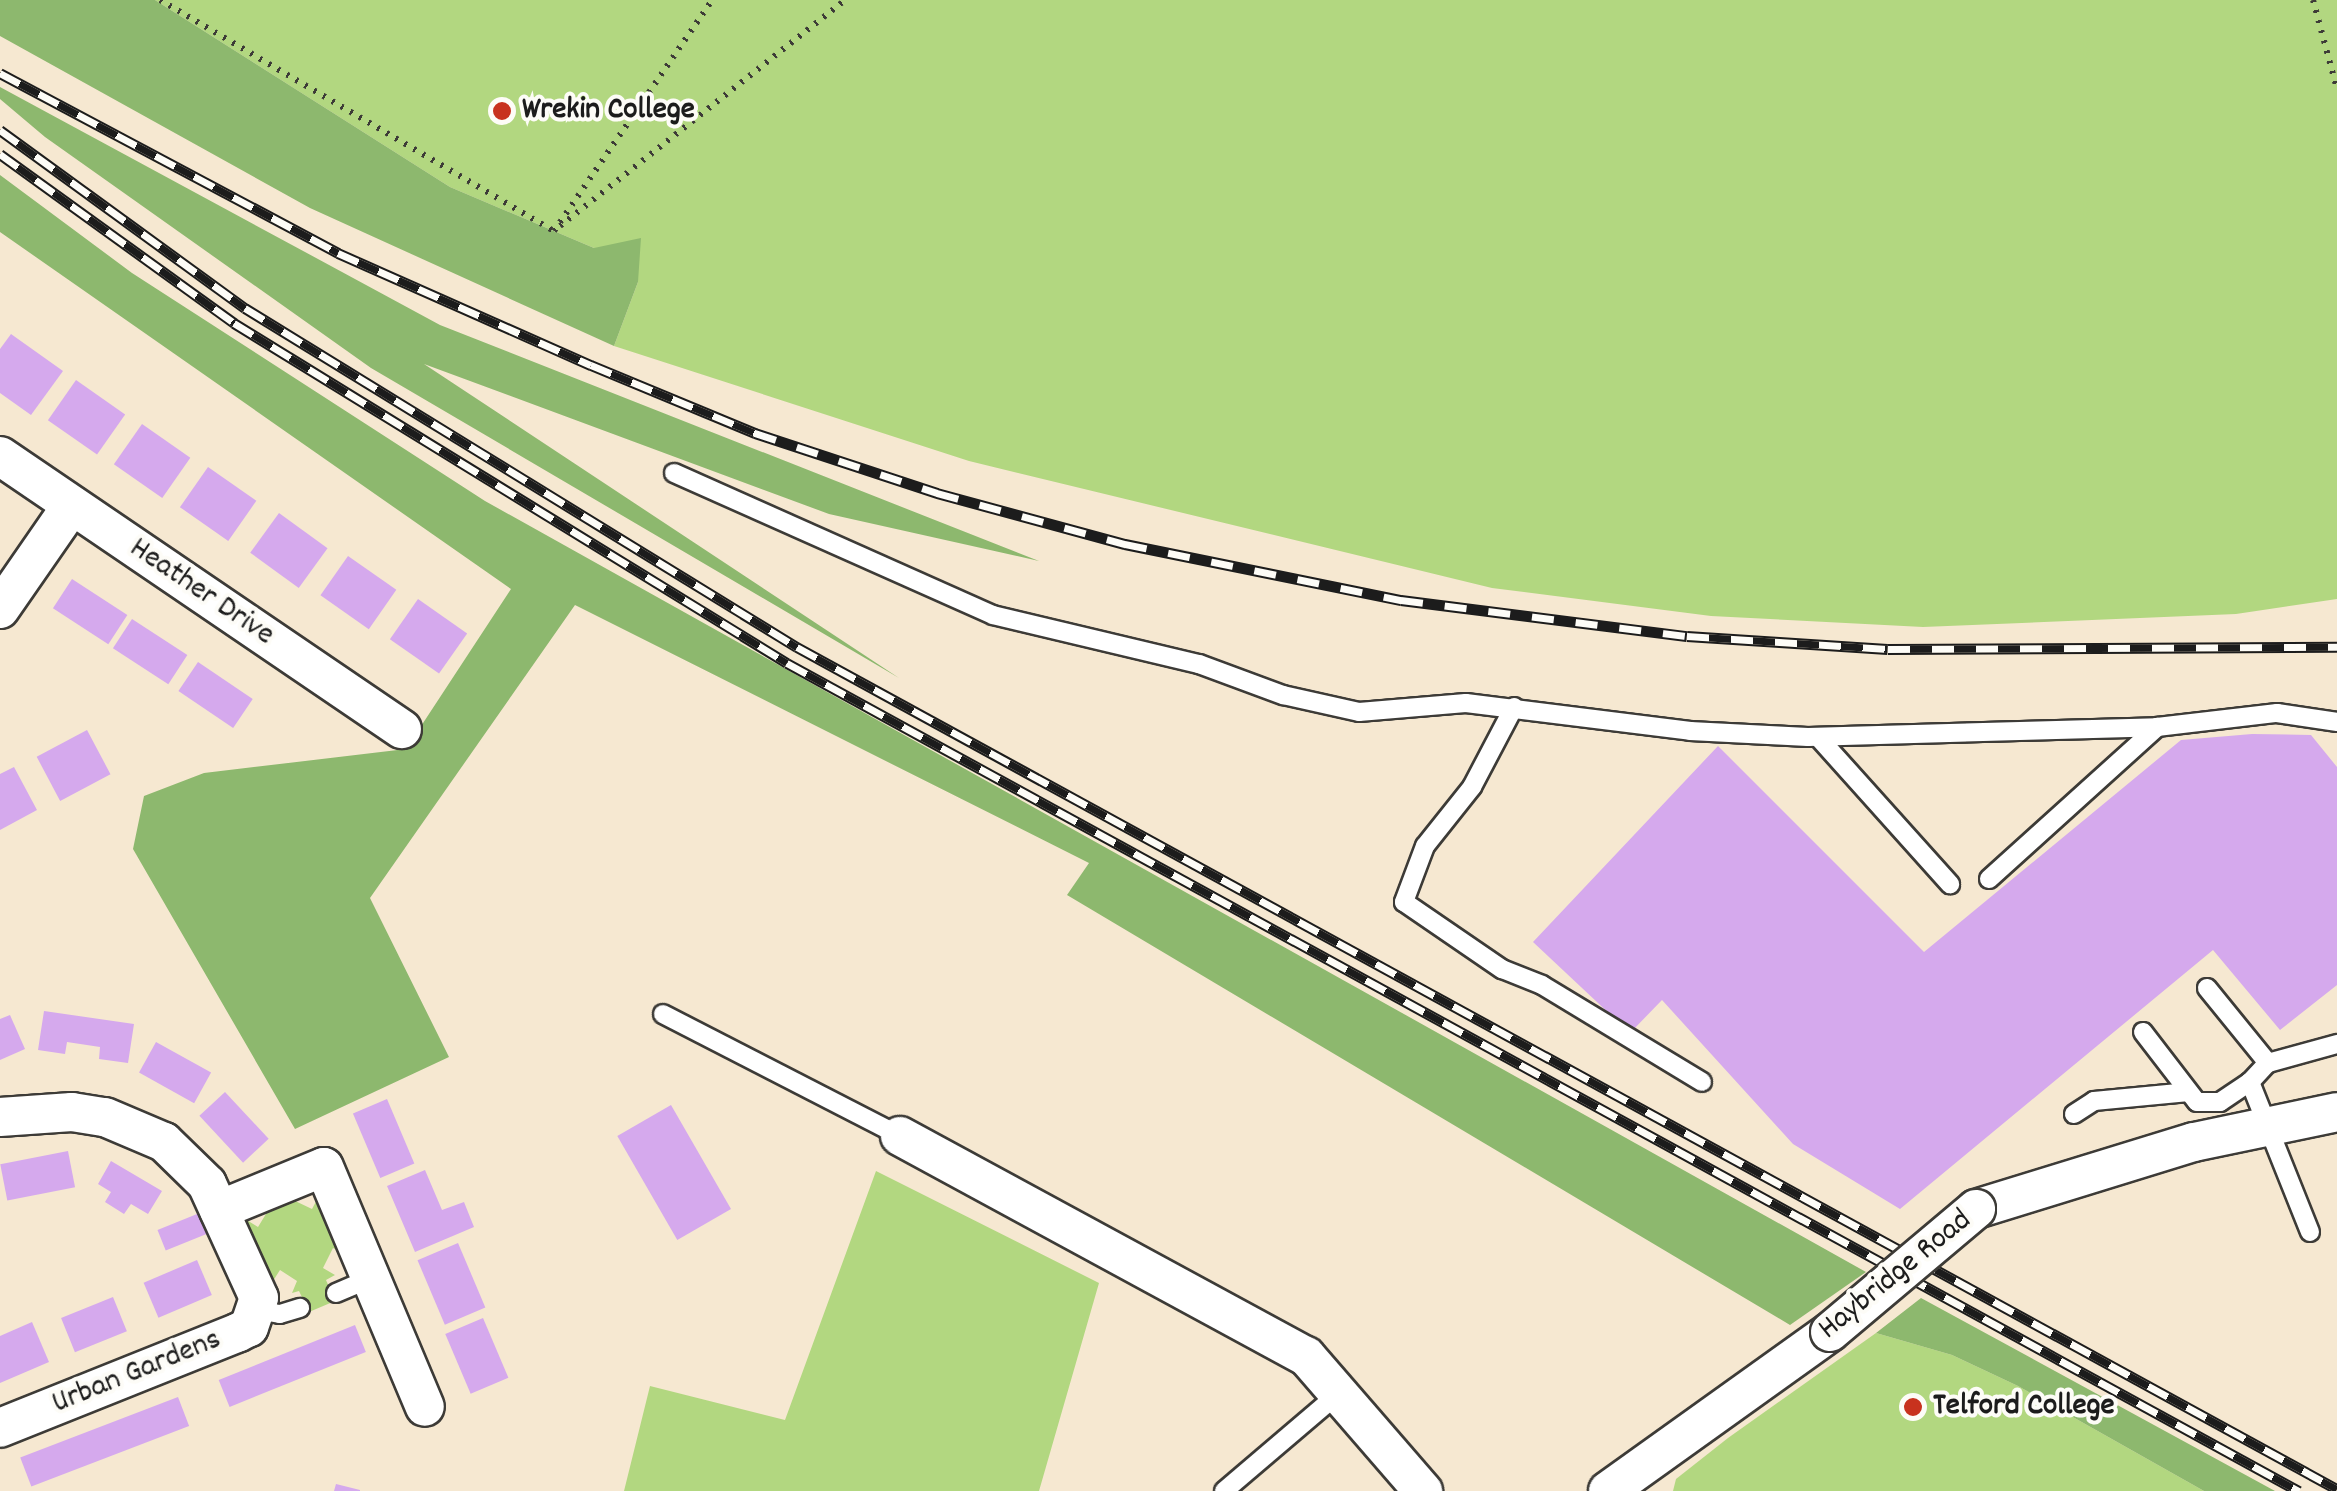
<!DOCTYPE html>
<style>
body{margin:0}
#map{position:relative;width:2337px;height:1491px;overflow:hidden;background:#f6e8d1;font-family:Dekko,sans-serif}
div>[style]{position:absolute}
.green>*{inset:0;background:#b2d780}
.forest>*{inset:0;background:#8db86e}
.building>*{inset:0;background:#d5a9ed;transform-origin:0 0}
.path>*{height:6px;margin-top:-3px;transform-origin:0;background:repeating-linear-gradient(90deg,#3d3b37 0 2.5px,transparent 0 10.5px)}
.roads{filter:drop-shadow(2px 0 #3d3b37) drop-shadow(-2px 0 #3d3b37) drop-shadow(0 2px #3d3b37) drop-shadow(0 -2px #3d3b37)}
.lane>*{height:18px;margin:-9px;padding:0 9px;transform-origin:9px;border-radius:9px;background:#fff}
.street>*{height:38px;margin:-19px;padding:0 19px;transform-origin:19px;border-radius:19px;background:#fff}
.rail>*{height:11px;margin-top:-5.5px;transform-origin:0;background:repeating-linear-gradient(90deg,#fdfcf7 0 22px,#1c1c1c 0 44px);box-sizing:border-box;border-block:2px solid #1c1c1c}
.bridges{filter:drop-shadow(2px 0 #3d3b37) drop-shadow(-2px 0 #3d3b37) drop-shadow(0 2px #3d3b37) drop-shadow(0 -2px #3d3b37)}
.street-bridge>*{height:38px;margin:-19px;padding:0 19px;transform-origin:19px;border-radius:19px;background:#fff}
.dots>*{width:28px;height:28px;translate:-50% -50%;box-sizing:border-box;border:5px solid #fdfcf7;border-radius:50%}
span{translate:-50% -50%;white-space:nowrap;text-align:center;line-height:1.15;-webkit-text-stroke:8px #fdfcf7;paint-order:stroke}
.poi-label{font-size:32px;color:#1c1c1c;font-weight:700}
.left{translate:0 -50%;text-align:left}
.street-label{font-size:32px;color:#1c1c1c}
</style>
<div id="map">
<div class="green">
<i style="clip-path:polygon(155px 0,2337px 0,2337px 599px,2236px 614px,1923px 627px,1711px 616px,1492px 588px,969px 461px,614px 346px,638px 282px,594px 248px,450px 187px)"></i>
<i style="clip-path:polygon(876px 1171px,1099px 1283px,1039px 1491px,624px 1491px,650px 1386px,785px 1420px)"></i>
<i style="clip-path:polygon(320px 1194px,344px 1254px,333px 1248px,323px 1268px,335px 1275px,326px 1280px,335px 1301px,309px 1312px,299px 1291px,292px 1293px,297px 1281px,280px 1270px,271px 1284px,245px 1219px,258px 1227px,269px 1209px,291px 1199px,312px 1209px)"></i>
<i style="clip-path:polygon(1876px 1333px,1952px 1355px,2018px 1386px,2204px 1491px,1673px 1491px,1676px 1479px,1728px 1438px)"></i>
</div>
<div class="forest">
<i style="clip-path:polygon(0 0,155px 0,450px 187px,594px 248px,641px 238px,638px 282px,614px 346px,310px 208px,0 36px)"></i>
<i style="clip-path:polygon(0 87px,440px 325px,1039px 561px,829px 514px,424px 364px,899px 678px,371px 368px,45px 137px,0 99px)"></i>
<i style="clip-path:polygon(0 175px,132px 273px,485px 501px,1866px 1272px,1790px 1325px,1067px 895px,1089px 863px,575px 605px,370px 898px,449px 1057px,295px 1129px,133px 849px,144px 796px,204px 773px,406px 749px,511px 589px,0 232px)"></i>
<i style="clip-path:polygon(1921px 1298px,2275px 1491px,2204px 1491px,2018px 1386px,1952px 1355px,1876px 1333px)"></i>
</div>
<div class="building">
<i style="clip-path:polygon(11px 334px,63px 371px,31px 415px,0 393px,0 349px)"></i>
<i style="left:76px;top:380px;width:60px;height:49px;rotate:35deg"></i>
<i style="left:142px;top:424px;width:59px;height:49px;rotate:35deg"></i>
<i style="left:208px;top:467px;width:59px;height:49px;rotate:35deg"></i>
<i style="left:279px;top:513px;width:60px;height:49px;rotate:36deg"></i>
<i style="left:348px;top:556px;width:59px;height:48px;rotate:35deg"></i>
<i style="left:72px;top:579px;width:66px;height:35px;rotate:33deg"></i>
<i style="left:418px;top:599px;width:60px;height:49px;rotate:35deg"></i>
<i style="left:132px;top:619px;width:66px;height:35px;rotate:33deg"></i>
<i style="left:198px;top:662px;width:66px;height:35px;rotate:34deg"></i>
<i style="left:87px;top:730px;width:50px;height:57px;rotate:62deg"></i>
<i style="clip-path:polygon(2252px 734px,2311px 735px,2337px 767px,2337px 985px,2280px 1030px,2213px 950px,1900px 1209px,1793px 1144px,1662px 1000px,1630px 1033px,1533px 942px,1718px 746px,1924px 952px,2181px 740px)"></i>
<i style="clip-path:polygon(14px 767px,37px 810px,0 830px,0 774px)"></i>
<i style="clip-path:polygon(44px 1011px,134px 1024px,128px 1063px,99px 1059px,100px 1047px,67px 1042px,65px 1054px,38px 1050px)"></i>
<i style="clip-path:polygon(10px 1015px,25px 1049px,0 1060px,0 1019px)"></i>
<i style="left:156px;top:1042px;width:63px;height:35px;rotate:29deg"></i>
<i style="left:225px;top:1092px;width:64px;height:35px;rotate:47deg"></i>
<i style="left:387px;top:1099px;width:70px;height:37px;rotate:67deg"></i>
<i style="left:671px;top:1105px;width:120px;height:62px;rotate:60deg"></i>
<i style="left:68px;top:1151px;width:37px;height:69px;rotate:79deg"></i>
<i style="clip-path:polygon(111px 1161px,162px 1191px,148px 1214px,131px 1204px,124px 1214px,105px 1202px,111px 1192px,98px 1184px)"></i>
<i style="clip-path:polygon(425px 1170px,442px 1210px,464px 1202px,474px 1227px,415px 1252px,387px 1186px)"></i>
<i style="left:202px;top:1212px;width:22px;height:48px;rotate:68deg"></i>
<i style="left:458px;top:1243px;width:70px;height:44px;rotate:67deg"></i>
<i style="left:197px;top:1260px;width:38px;height:58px;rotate:67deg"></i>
<i style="left:113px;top:1297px;width:37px;height:56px;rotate:68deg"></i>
<i style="left:483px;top:1318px;width:65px;height:41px;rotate:67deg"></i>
<i style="clip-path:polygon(32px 1322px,49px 1362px,0 1383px,0 1336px)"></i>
<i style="left:355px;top:1325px;width:29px;height:147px;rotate:68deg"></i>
<i style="left:178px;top:1397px;width:31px;height:169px;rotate:69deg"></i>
<i style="clip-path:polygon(336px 1484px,360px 1490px,360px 1491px,334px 1491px)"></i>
</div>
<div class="path">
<i style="left:160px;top:0;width:457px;rotate:30.4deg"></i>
<i style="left:554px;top:231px;width:280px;rotate:-55.6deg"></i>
<i style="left:2313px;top:0;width:92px;rotate:74.9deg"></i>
<i style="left:560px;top:226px;width:364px;rotate:-38.4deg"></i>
</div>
<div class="roads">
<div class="lane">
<i style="left:674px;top:473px;width:349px;rotate:24deg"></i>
<i style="left:993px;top:615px;width:212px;rotate:13.4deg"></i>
<i style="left:1199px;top:664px;width:90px;rotate:20.3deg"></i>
<i style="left:1283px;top:695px;width:78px;rotate:12.6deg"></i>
<i style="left:1359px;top:712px;width:107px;rotate:-4.8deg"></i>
<i style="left:1466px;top:703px;width:226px;rotate:7.1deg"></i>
<i style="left:1690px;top:731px;width:118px;rotate:2.9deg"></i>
<i style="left:1808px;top:737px;width:349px;rotate:-1.6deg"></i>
<i style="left:2157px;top:727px;width:121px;rotate:-6.7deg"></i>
<i style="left:2277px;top:713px;width:61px;rotate:8.5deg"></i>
<i style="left:1514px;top:707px;width:90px;rotate:117.7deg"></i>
<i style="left:1472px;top:787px;width:75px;rotate:128.5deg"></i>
<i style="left:1425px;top:846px;width:60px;rotate:110.6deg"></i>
<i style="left:1404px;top:902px;width:119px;rotate:34.4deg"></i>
<i style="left:1502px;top:969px;width:43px;rotate:21.8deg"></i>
<i style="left:1542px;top:985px;width:187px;rotate:31.2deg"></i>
<i style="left:1818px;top:737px;width:198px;rotate:48.1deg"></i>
<i style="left:1989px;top:879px;width:227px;rotate:-42.1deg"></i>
<i style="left:2207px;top:988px;width:97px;rotate:50.9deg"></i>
<i style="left:663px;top:1014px;width:267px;rotate:27.2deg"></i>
<i style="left:2143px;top:1032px;width:88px;rotate:52.4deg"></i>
<i style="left:2197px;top:1102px;width:23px"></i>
<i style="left:2220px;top:1102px;width:36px;rotate:-34deg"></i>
<i style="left:2074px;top:1114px;width:24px;rotate:-33deg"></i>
<i style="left:2094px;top:1101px;width:95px;rotate:-5.4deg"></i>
<i style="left:2310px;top:1232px;width:162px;rotate:-111.8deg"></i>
<i style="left:2250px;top:1082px;width:26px;rotate:-47deg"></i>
<i style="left:2268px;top:1063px;width:72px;rotate:-15.4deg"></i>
<i style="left:336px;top:1293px;width:38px;rotate:-23deg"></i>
<i style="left:257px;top:1310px;width:23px;rotate:10deg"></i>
<i style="left:280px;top:1314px;width:21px;rotate:-17deg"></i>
<i style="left:1224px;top:1491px;width:150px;rotate:-40.4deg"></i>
</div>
<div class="street">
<i style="left:0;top:456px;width:486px;rotate:34.2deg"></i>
<i style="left:0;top:609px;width:126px;rotate:-55.3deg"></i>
<i style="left:0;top:1117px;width:72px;rotate:-4deg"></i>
<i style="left:72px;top:1112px;width:33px;rotate:9deg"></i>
<i style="left:105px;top:1117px;width:64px;rotate:23deg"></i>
<i style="left:164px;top:1142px;width:60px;rotate:44.3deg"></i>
<i style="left:207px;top:1184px;width:125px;rotate:65.5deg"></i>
<i style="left:259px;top:1298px;width:31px;rotate:109deg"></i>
<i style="left:249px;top:1327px;width:13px;rotate:153deg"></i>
<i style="left:237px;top:1333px;width:255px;rotate:158.2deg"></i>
<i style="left:900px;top:1136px;width:462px;rotate:28.5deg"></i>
<i style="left:1306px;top:1356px;width:179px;rotate:49.1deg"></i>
<i style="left:1976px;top:1209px;width:228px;rotate:-17.1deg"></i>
<i style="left:2194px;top:1142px;width:146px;rotate:-11.8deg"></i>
<i style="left:219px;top:1210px;width:113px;rotate:-22.3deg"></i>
<i style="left:324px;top:1167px;width:260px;rotate:67.2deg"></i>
<i style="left:1608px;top:1491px;width:273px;rotate:-35.6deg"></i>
</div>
</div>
<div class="rail">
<i style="left:0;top:73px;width:383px;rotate:28deg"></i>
<i style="left:338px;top:253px;width:277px;rotate:23.9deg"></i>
<i style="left:591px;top:365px;width:178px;rotate:22.5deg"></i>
<i style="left:755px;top:433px;width:192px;rotate:18.2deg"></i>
<i style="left:937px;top:493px;width:195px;rotate:15.2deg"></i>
<i style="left:1125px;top:544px;width:282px;rotate:11.5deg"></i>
<i style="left:1401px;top:600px;width:288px;rotate:7.2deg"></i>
<i style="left:1687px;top:636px;width:201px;rotate:3.7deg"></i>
<i style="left:1888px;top:649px;width:449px;rotate:-0.3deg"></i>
<i style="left:0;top:130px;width:303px;rotate:36deg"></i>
<i style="left:245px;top:308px;width:648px;rotate:31.56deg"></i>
<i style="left:797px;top:647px;width:1755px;rotate:28.67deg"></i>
<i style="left:0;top:154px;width:289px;rotate:35.8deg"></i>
<i style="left:234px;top:323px;width:649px;rotate:31.58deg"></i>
<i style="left:787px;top:663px;width:1724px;rotate:28.71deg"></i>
</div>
<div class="bridges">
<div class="street-bridge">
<i style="left:1830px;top:1332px;width:191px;rotate:-40.1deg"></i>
</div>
</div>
<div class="dots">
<i style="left:502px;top:111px;background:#c8321e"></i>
<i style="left:1913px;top:1407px;background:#c8321e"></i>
</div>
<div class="poi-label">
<span class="left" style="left:522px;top:111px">Wrekin College</span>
<span class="left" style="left:1933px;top:1407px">Telford College</span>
</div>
<div class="street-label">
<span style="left:201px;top:593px;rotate:34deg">Heather Drive</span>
<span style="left:1896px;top:1276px;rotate:-39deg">Haybridge Road</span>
<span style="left:137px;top:1373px;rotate:-22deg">Urban Gardens</span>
</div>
</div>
